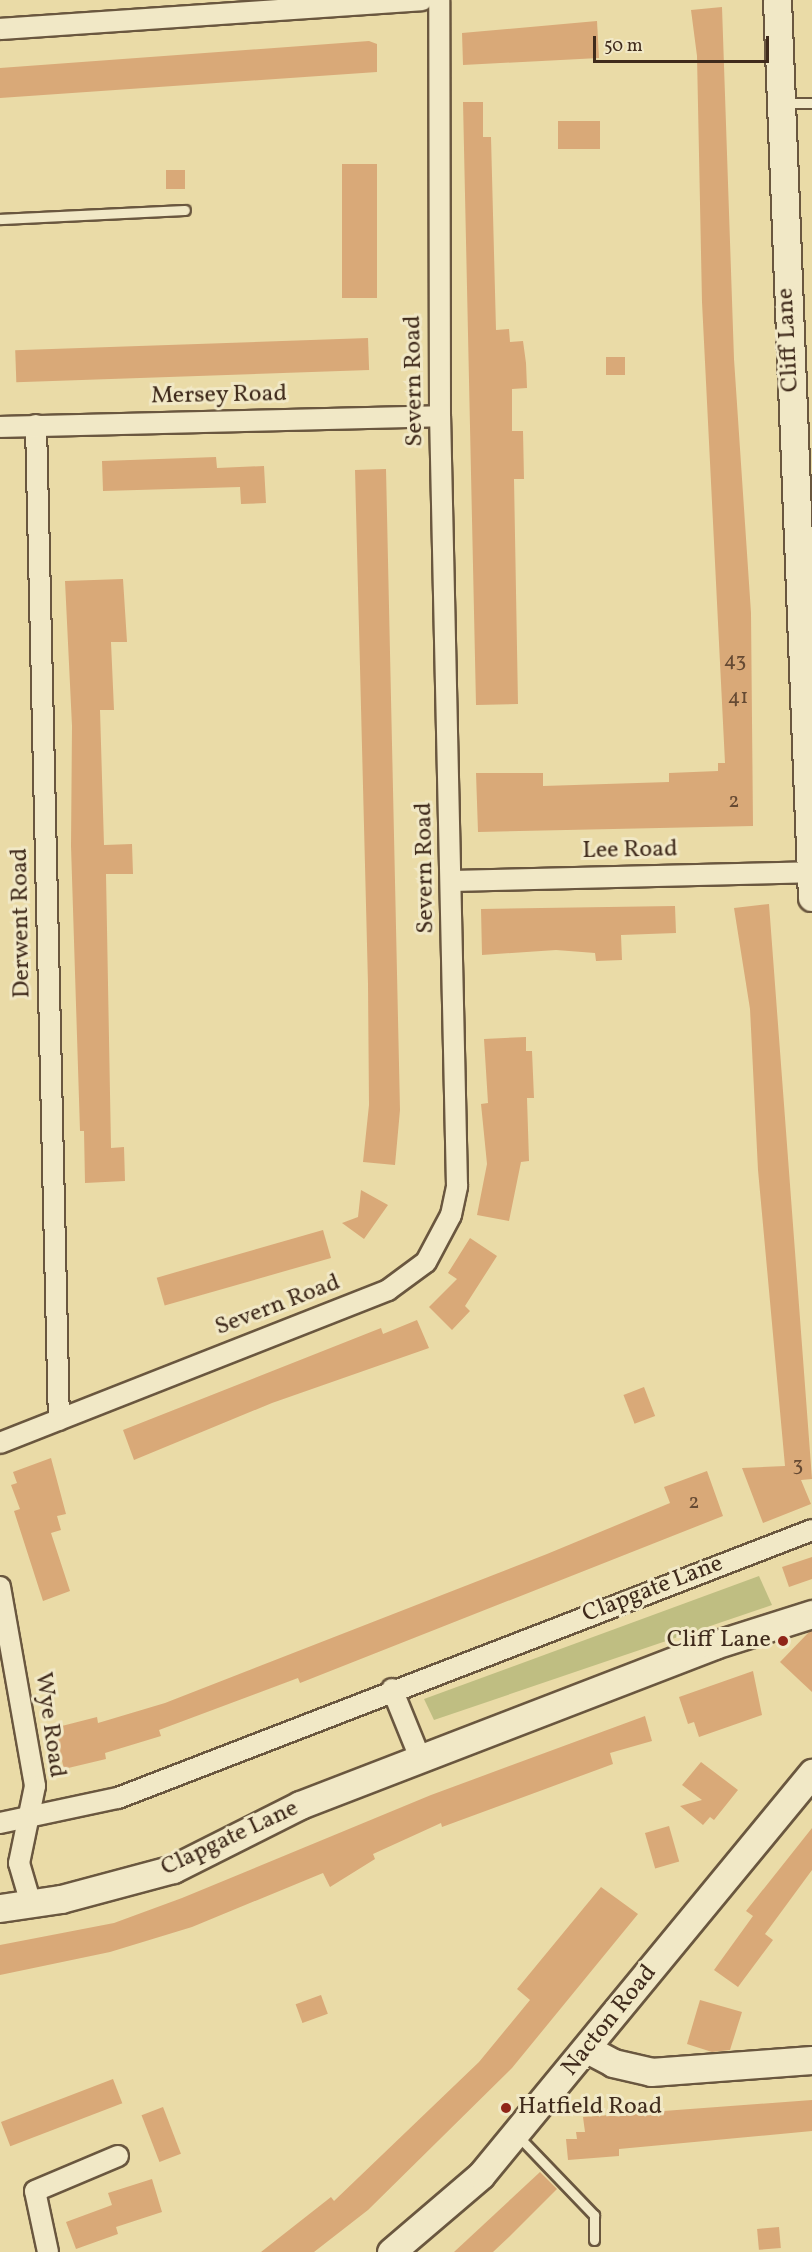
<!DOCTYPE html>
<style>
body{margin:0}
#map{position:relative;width:812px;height:2252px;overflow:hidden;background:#eadba7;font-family:Vollkorn,serif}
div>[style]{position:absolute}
.green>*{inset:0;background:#bfbe82}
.building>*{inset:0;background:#d9a978;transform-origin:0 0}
.roads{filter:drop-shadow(2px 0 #6a573f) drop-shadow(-2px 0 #6a573f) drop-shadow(0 2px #6a573f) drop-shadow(0 -2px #6a573f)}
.lane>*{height:9px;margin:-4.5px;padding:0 4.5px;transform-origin:4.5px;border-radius:4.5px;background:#f1e8c6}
.street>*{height:20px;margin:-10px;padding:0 10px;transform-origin:10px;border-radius:10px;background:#f1e8c6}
.secondary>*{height:27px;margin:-13.5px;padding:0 13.5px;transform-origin:13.5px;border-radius:13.5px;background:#f1e8c6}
.dots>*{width:16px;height:16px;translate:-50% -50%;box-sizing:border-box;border:3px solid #f1e8c6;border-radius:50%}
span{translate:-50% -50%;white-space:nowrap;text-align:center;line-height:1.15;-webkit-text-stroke:6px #f1e8c6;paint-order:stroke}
.number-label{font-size:21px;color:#664a33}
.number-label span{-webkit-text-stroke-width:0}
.street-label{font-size:24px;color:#402b1c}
.poi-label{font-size:24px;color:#402b1c}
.right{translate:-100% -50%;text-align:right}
.left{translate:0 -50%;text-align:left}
.scale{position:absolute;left:593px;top:36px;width:176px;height:27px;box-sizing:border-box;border:3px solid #402b1c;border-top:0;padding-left:8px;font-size:18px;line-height:21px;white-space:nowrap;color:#402b1c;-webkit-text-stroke:4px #f1e8c6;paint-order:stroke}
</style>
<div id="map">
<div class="green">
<i style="clip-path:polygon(759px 1576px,772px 1605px,434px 1720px,424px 1699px)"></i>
</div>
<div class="building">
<i style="clip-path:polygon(722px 7px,734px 359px,751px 613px,753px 826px,478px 832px,476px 773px,543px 773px,543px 786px,669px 782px,669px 773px,718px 771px,718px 763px,725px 763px,702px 302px,697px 56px,691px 10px)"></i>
<i style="clip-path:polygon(597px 21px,599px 58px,463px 65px,462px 33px)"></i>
<i style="clip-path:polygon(369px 41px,377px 44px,377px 72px,0 98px,0 68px)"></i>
<i style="clip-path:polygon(463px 102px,483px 102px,483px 137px,491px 137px,496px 330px,509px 329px,510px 342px,523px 341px,526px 363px,527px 388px,512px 389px,512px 431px,523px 431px,524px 479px,514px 479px,518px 704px,476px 705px)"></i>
<i style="left:558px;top:121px;width:42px;height:28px"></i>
<i style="left:342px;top:164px;width:35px;height:134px"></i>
<i style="left:166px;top:170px;width:19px;height:19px"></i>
<i style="left:368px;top:338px;width:32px;height:353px;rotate:88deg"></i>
<i style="left:606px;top:357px;width:19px;height:18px"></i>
<i style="clip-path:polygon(216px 457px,217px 468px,264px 466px,266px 503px,241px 504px,240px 487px,103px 491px,102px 461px)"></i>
<i style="clip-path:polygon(386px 469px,400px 1110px,395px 1165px,363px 1162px,369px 1105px,368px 984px,355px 470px)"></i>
<i style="clip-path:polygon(123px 579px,127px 642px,111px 642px,114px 710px,100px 710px,104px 845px,132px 844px,133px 874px,106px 874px,111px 1148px,124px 1147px,125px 1181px,85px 1183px,84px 1131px,80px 1131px,71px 846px,72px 726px,65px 581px)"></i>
<i style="clip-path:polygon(769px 904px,812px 1479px,801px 1480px,811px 1504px,763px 1523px,742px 1468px,785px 1466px,758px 1170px,750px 1009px,734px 908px)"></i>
<i style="clip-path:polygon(675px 906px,676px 933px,621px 935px,622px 960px,596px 961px,595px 953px,556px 950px,482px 955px,481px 909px)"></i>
<i style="clip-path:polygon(526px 1037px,526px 1051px,532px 1051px,534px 1098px,527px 1098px,529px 1161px,521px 1162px,509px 1221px,477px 1215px,487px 1164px,481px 1104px,488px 1103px,484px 1039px)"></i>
<i style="clip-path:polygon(361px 1190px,388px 1205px,364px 1239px,342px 1223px,358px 1217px)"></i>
<i style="left:323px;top:1230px;width:29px;height:173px;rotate:74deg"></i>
<i style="clip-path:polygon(470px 1238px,497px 1256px,465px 1306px,470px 1311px,452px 1330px,429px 1307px,457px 1279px,448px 1273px)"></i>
<i style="clip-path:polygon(417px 1320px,429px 1348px,272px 1403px,134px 1460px,123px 1430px,381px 1328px,383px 1334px)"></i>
<i style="left:644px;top:1387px;width:31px;height:22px;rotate:69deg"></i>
<i style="clip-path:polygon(51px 1458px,66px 1514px,57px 1516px,61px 1530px,51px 1533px,70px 1591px,43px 1601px,14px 1511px,20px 1509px,11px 1485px,17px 1483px,13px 1472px)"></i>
<i style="clip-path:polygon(707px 1471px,723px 1516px,300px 1683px,298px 1678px,159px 1730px,161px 1736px,105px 1753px,106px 1759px,64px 1769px,54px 1728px,97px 1717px,98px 1723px,165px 1703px,547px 1554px,670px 1503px,664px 1487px)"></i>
<i style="clip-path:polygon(812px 1557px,812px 1579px,789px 1587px,782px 1567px)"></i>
<i style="clip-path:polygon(810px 1631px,812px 1631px,812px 1692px,780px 1662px)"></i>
<i style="clip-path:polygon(753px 1671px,762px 1715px,699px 1737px,694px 1722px,688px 1724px,679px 1697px)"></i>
<i style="clip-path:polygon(645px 1716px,652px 1741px,610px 1753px,613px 1764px,442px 1827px,441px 1823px,373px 1854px,375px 1859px,330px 1887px,323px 1873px,192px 1927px,110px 1952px,0 1975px,0 1945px,114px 1923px,182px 1898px,431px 1795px)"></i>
<i style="clip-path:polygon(701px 1762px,738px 1790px,714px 1820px,710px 1817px,703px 1825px,680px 1806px,702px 1800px,682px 1785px)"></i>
<i style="left:669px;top:1826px;width:37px;height:25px;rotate:74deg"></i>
<i style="clip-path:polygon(812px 1828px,812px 1870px,765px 1934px,773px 1940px,738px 1987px,714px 1970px,753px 1916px,746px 1911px)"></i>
<i style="clip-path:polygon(601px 1887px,638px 1914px,512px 2068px,368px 2210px,314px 2252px,261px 2252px,331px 2197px,334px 2201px,479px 2062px,530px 2000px,517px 1989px)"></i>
<i style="left:321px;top:1995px;width:20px;height:27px;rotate:70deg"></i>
<i style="clip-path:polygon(700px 2000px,742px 2012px,730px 2050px,712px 2052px,687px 2044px)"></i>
<i style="left:113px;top:2079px;width:26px;height:120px;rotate:69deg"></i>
<i style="clip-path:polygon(812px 2100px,812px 2131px,619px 2149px,619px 2156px,568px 2160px,566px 2139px,577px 2139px,576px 2132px,585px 2132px,583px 2117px)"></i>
<i style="left:163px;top:2107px;width:50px;height:23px;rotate:69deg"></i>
<i style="clip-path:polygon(540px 2172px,557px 2189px,510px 2236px,493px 2252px,454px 2252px)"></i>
<i style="clip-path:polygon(152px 2179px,162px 2212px,116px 2227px,118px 2234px,76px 2249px,66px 2222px,112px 2205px,108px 2193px)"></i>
<i style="left:779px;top:2227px;width:21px;height:22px;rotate:85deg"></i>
</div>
<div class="roads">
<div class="lane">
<i style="left:784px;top:103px;width:28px"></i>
<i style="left:0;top:219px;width:185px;rotate:-2.8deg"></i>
<i style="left:518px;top:2136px;width:110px;rotate:46.1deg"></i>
<i style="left:594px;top:2215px;width:25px;rotate:90deg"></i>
</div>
<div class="street">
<i style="left:0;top:29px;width:423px;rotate:-3.9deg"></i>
<i style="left:36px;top:425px;width:995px;rotate:88.68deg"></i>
<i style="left:0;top:427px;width:440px;rotate:-1.4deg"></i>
<i style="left:452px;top:881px;width:358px;rotate:-1.4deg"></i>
<i style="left:0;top:1443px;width:417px;rotate:-21.5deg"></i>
<i style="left:388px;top:1290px;width:47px;rotate:-36.4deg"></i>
<i style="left:426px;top:1262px;width:53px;rotate:-62deg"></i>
<i style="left:451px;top:1215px;width:30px;rotate:-78deg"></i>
<i style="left:457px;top:1186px;width:770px;rotate:-91.26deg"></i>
<i style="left:440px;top:416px;width:416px;rotate:-90.1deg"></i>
<i style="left:0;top:1587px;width:202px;rotate:80deg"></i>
<i style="left:35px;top:1786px;width:79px;rotate:101.7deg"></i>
<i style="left:19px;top:1863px;width:43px;rotate:73.7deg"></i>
<i style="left:392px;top:1689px;width:74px;rotate:67.9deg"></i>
<i style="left:0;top:1823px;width:121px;rotate:-12deg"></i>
<i style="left:118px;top:1798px;width:744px;rotate:-21.11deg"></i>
<i style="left:48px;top:2252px;width:62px;rotate:-102deg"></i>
<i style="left:35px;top:2191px;width:90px;rotate:-22.9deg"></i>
</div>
<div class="secondary">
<i style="left:777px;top:0;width:898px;rotate:87.77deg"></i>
<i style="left:0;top:1908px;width:62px;rotate:-8.4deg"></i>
<i style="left:61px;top:1899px;width:116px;rotate:-15deg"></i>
<i style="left:173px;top:1869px;width:142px;rotate:-26.7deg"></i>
<i style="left:300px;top:1805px;width:444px;rotate:-21.1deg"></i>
<i style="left:714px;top:1645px;width:103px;rotate:-17.6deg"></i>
<i style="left:589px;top:2050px;width:27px;rotate:28deg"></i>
<i style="left:613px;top:2063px;width:39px;rotate:13deg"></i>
<i style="left:651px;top:2072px;width:161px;rotate:-4.3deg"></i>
<i style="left:391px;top:2252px;width:118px;rotate:-40.5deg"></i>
<i style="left:481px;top:2175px;width:521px;rotate:-50.53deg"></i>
</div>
</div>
<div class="dots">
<i style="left:783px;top:1641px;background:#8f2418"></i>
<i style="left:506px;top:2108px;background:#8f2418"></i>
</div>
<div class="number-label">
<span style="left:735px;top:661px">43</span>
<span style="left:738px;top:698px">41</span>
<span style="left:734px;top:802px">2</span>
<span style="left:798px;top:1465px">3</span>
<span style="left:694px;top:1503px">2</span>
</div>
<div class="street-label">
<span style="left:789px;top:340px;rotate:-93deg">Cliff Lane</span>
<span style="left:415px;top:381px;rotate:-91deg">Severn Road</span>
<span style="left:219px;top:396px;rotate:-1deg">Mersey Road</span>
<span style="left:630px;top:851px;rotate:-1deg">Lee Road</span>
<span style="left:426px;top:868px;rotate:-91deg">Severn Road</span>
<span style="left:22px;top:923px;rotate:-91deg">Derwent Road</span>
<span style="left:278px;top:1306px;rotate:-21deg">Severn Road</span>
<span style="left:653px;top:1590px;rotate:-21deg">Clapgate Lane</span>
<span style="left:49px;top:1725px;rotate:82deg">Wye Road</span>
<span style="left:230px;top:1839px;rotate:-25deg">Clapgate Lane</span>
<span style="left:610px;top:2021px;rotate:-51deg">Nacton Road</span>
</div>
<div class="poi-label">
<span class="right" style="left:771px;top:1641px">Cliff Lane</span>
<span class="left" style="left:518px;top:2108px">Hatfield Road</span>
</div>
<div class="scale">50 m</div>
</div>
